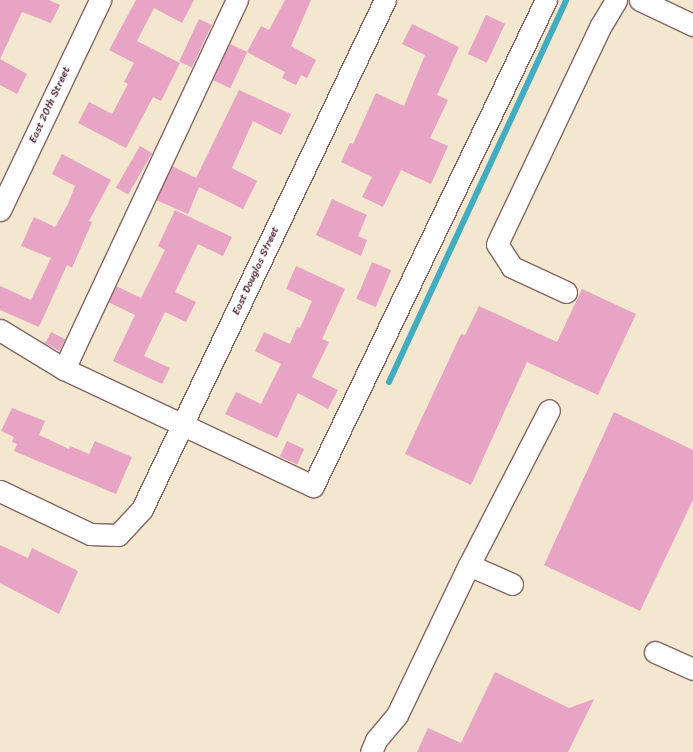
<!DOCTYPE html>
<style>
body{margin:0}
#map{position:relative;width:693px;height:752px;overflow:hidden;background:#f3e7cf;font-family:Sriracha,sans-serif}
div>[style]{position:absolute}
.stream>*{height:6px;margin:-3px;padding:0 3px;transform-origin:3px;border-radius:3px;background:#42acc1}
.building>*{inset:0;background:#e7a4c4;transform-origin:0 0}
.roads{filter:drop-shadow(1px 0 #856564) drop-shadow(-1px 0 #856564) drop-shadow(0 1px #856564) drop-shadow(0 -1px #856564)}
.minor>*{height:21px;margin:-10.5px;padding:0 10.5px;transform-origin:10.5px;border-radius:10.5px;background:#fff}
span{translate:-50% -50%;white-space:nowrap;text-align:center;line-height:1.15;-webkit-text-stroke:3px #fff;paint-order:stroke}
.street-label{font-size:11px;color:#4a1f2b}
</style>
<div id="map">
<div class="stream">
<i style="left:389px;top:382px;width:421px;rotate:-65.1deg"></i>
</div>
<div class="building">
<i style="clip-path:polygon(0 0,49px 0,60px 5px,51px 23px,22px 12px,0 59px,27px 74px,17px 94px,0 85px)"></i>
<i style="clip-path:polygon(136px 0,194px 0,182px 23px,154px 8px,137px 41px,180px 63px,161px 101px,153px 97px,126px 148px,78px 123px,89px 102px,112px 114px,128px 84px,124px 82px,134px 63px,109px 50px)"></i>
<i style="clip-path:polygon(285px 0,311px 0,291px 46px,316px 60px,307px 78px,301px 75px,296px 85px,282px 78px,285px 72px,247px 52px,261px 26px,269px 30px)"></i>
<i style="left:486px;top:15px;width:21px;height:43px;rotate:25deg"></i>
<i style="left:199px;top:19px;width:14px;height:47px;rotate:25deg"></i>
<i style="clip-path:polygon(412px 24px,459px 47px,437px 95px,448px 100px,430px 138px,448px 146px,431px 184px,401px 170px,383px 207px,362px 197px,372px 177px,341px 162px,350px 143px,353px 144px,376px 93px,404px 106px,425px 55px,402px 44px)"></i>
<i style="left:230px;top:44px;width:19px;height:40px;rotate:25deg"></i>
<i style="clip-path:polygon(239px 90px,291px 114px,281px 135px,253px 121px,232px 168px,257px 181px,243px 209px,199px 187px,188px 214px,156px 200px,172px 166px,196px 178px)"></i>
<i style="left:140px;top:146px;width:14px;height:48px;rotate:30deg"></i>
<i style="clip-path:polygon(62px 154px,111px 180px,89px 221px,92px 222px,72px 268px,67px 265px,39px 327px,0 310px,0 286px,31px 300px,51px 258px,21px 246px,34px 217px,55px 227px,68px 204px,75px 186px,52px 174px)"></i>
<i style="clip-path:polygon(332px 199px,367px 215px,358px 236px,367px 240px,361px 256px,316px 235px)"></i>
<i style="clip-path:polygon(175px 210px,232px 237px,223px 256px,198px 244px,175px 292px,196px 302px,186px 322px,165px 312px,144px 356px,170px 368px,162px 384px,113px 361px,135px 315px,108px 302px,116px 286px,141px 298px,165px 250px,158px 246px)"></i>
<i style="left:372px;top:262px;width:21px;height:40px;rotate:23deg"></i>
<i style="clip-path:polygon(296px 266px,345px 289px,322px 339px,329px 342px,312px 377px,338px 390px,328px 409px,298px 393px,277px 438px,225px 414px,236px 392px,261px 404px,281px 364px,255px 351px,264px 332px,290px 344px,297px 327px,300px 328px,312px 301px,286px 289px)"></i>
<i style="clip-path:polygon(582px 289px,636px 314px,598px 395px,527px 362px,471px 485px,405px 454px,461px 334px,465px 335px,479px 306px,557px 342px)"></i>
<i style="left:51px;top:332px;width:16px;height:13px;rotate:27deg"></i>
<i style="clip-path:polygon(12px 408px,45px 421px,39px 435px,69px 449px,70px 446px,89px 454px,95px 441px,132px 457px,116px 494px,14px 451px,17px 444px,12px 442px,14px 437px,1px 431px)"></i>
<i style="clip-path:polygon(614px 412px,693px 450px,693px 500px,640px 611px,544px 565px)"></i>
<i style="left:287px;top:441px;width:19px;height:17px;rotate:25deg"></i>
<i style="clip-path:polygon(0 545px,28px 558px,32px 548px,78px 571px,59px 614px,0 583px)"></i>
<i style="clip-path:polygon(495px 672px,569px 708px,594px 699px,568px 752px,417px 752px,428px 728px,461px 743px)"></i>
</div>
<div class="roads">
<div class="minor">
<i style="left:640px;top:0;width:59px;rotate:25.3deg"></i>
<i style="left:0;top:210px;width:233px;rotate:-64.5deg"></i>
<i style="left:566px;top:292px;width:60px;rotate:-155.2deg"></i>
<i style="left:512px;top:267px;width:27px;rotate:-123deg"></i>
<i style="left:497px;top:244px;width:240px;rotate:-64.6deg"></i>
<i style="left:600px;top:27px;width:31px;rotate:-59deg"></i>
<i style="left:0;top:330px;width:75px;rotate:31.4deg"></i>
<i style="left:64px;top:369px;width:275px;rotate:25.2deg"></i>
<i style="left:313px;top:486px;width:539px;rotate:-64.39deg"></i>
<i style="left:64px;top:369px;width:408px;rotate:-64.9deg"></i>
<i style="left:0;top:491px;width:100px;rotate:25.5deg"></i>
<i style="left:90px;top:534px;width:28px;rotate:2deg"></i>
<i style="left:118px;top:535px;width:35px;rotate:-47deg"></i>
<i style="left:142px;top:509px;width:564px;rotate:-64.48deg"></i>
<i style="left:512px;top:584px;width:47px;rotate:-156.2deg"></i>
<i style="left:469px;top:565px;width:174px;rotate:-62.7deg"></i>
<i style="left:655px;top:652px;width:42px;rotate:24.1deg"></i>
<i style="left:371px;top:752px;width:13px;rotate:-67deg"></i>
<i style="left:376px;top:740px;width:33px;rotate:-50deg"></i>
<i style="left:397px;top:715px;width:166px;rotate:-64.4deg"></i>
</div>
</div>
<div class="street-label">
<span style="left:50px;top:105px;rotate:-65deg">East 20th Street</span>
<span style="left:256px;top:271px;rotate:-65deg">East Douglas Street</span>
</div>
</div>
